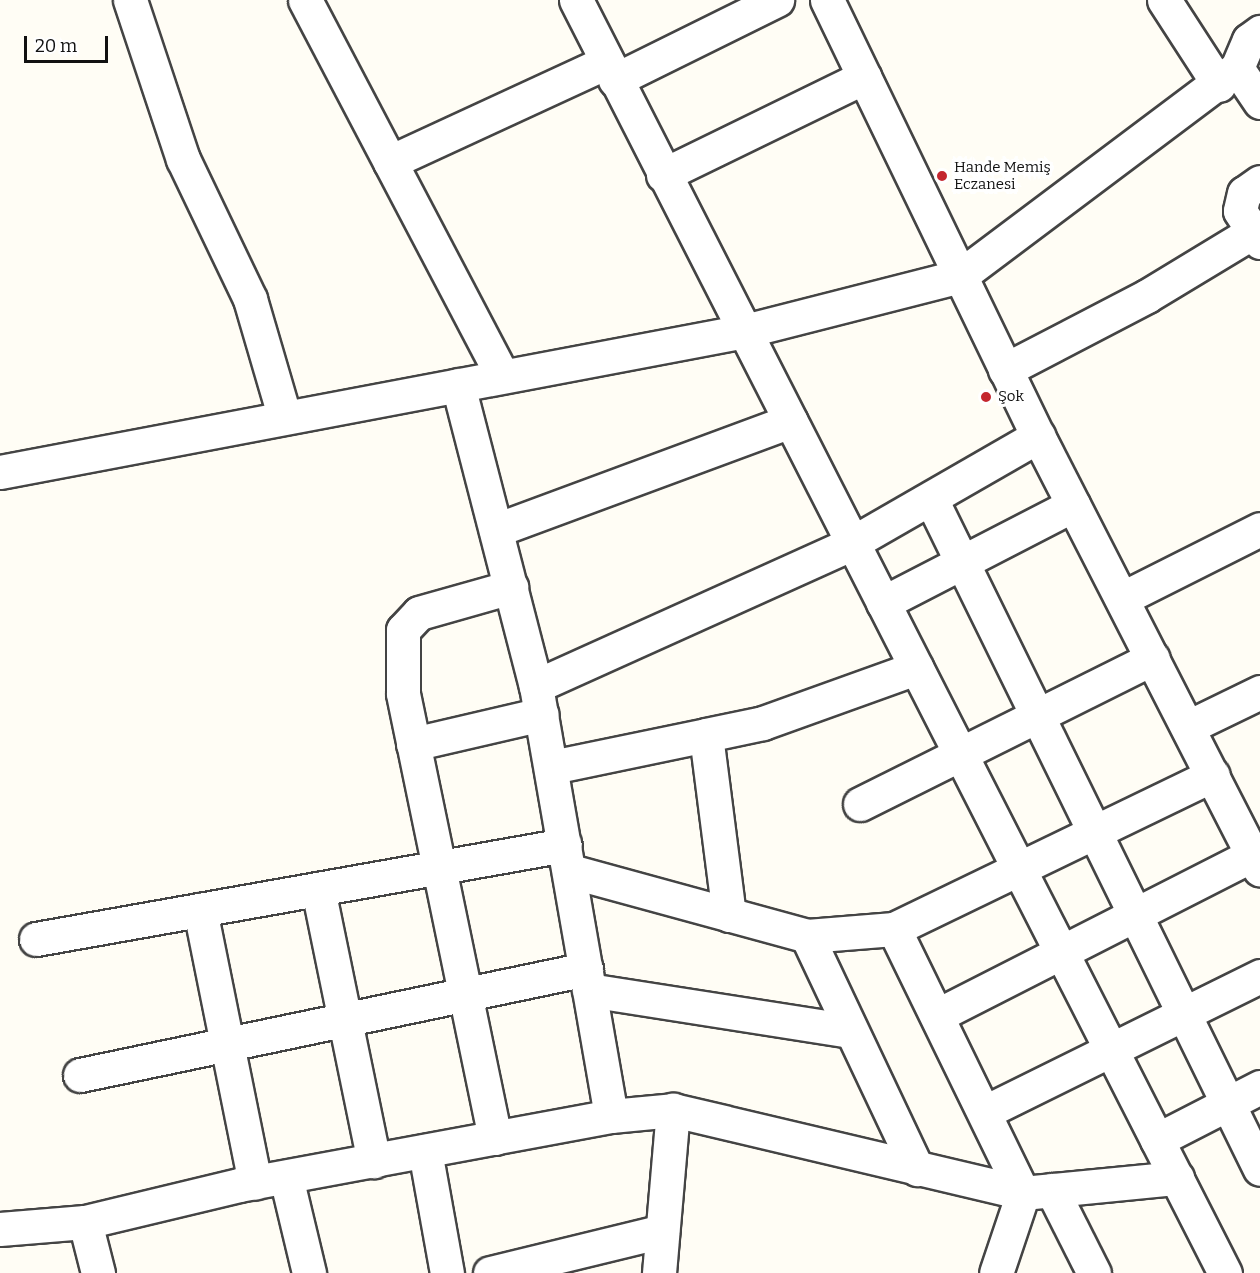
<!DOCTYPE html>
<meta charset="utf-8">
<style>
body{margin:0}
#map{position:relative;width:1260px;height:1273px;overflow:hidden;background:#fffdf5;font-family:Bitter,serif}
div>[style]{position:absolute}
.roads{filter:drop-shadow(2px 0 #444) drop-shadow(-2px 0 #444) drop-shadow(0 2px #444) drop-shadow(0 -2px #444)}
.minor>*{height:33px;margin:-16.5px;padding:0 16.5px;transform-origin:16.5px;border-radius:16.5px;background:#fff}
.dots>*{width:16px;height:16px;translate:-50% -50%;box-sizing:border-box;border:3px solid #fff;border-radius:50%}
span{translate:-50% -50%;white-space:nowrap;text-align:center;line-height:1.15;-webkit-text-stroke:6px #fff;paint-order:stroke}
.poi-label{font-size:15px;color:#111}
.left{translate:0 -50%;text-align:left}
.scale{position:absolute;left:24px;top:36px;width:84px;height:27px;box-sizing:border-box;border:3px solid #111;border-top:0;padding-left:8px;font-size:18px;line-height:21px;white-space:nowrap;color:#111;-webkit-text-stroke:4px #fff;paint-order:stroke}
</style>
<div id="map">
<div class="roads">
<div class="minor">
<i style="left:130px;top:0;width:168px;rotate:71.6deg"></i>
<i style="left:183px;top:159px;width:155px;rotate:64.4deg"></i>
<i style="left:250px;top:299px;width:121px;rotate:73.7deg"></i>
<i style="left:305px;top:0;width:424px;rotate:62.3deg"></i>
<i style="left:576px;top:0;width:1429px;rotate:62.99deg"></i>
<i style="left:827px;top:0;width:484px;rotate:64.2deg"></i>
<i style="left:1038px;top:436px;width:487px;rotate:62.9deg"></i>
<i style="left:1164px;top:0;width:101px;rotate:57.1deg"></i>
<i style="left:1237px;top:68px;width:30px;rotate:-67deg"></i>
<i style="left:1249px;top:40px;width:14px;rotate:-36deg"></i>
<i style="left:615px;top:80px;width:181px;rotate:-26.3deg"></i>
<i style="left:390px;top:162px;width:238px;rotate:-24.8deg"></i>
<i style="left:663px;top:175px;width:224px;rotate:-26deg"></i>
<i style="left:1260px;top:182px;width:19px;rotate:145deg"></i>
<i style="left:1244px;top:193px;width:18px;rotate:103deg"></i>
<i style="left:1240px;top:211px;width:37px;rotate:57deg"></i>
<i style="left:1005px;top:370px;width:160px;rotate:-27.5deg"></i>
<i style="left:1147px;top:296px;width:122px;rotate:-31.2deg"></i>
<i style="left:458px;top:385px;width:311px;rotate:75.5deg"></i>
<i style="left:536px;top:686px;width:436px;rotate:80.1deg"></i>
<i style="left:0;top:472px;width:758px;rotate:-10.72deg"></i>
<i style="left:745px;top:331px;width:222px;rotate:-14.3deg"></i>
<i style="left:960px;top:276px;width:346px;rotate:-36.9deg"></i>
<i style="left:1237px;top:68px;width:41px;rotate:55.9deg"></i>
<i style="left:931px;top:499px;width:746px;rotate:63.85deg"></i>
<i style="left:496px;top:530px;width:314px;rotate:-20.3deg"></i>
<i style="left:1123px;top:598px;width:153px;rotate:-26.7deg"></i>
<i style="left:883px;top:603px;width:214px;rotate:-27.3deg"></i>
<i style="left:536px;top:686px;width:347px;rotate:-24.3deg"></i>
<i style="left:852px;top:543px;width:215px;rotate:-29.9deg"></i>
<i style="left:1188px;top:727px;width:80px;rotate:-25.9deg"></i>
<i style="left:413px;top:744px;width:132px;rotate:-13.1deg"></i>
<i style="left:552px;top:767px;width:157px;rotate:-11.7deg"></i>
<i style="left:860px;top:804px;width:327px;rotate:-26.5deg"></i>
<i style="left:570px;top:871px;width:246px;rotate:15.3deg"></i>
<i style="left:807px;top:936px;width:87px;rotate:-4.6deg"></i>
<i style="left:894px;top:929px;width:354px;rotate:-25.8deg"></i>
<i style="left:318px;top:889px;width:278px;rotate:78.4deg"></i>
<i style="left:200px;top:910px;width:278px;rotate:78.6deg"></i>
<i style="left:729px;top:915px;width:181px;rotate:-97.3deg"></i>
<i style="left:706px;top:735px;width:58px;rotate:-11.9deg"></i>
<i style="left:763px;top:723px;width:163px;rotate:-19.8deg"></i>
<i style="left:894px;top:929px;width:294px;rotate:64deg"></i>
<i style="left:1023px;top:1193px;width:84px;rotate:108.6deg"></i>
<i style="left:807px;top:936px;width:258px;rotate:64.7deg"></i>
<i style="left:36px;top:939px;width:537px;rotate:-10.08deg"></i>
<i style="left:589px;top:990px;width:264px;rotate:8.9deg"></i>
<i style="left:938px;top:1015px;width:355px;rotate:-27deg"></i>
<i style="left:80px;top:1075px;width:517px;rotate:-11.83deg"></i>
<i style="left:985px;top:1112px;width:307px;rotate:-26.3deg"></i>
<i style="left:495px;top:1138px;width:454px;rotate:-101.7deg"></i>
<i style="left:403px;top:693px;width:63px;rotate:-90deg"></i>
<i style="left:403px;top:630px;width:23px;rotate:-47deg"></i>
<i style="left:419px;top:613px;width:96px;rotate:-15.8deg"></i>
<i style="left:1157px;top:1140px;width:116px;rotate:-27.2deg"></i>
<i style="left:425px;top:1151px;width:124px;rotate:79.8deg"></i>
<i style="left:286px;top:1177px;width:99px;rotate:76.5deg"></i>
<i style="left:1052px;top:1190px;width:93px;rotate:63.2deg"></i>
<i style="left:85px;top:1222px;width:53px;rotate:75.7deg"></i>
<i style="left:0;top:1229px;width:85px;rotate:-4.7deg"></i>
<i style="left:85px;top:1222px;width:158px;rotate:-13.5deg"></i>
<i style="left:239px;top:1185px;width:378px;rotate:-10.5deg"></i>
<i style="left:611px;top:1116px;width:62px;rotate:-5.5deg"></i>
<i style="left:673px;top:1110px;width:360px;rotate:13.3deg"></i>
<i style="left:1023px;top:1193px;width:155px;rotate:-5.6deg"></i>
<i style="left:490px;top:1273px;width:177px;rotate:-13.7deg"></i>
<i style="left:659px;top:1273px;width:164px;rotate:-85.1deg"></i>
</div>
</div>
<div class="dots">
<i style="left:942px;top:176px;background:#c4262e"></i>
<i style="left:986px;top:397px;background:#c4262e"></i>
</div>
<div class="poi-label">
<span class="left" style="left:954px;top:176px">Hande Memiş<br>Eczanesi</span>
<span class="left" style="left:998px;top:397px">Şok</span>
</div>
<div class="scale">20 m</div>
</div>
